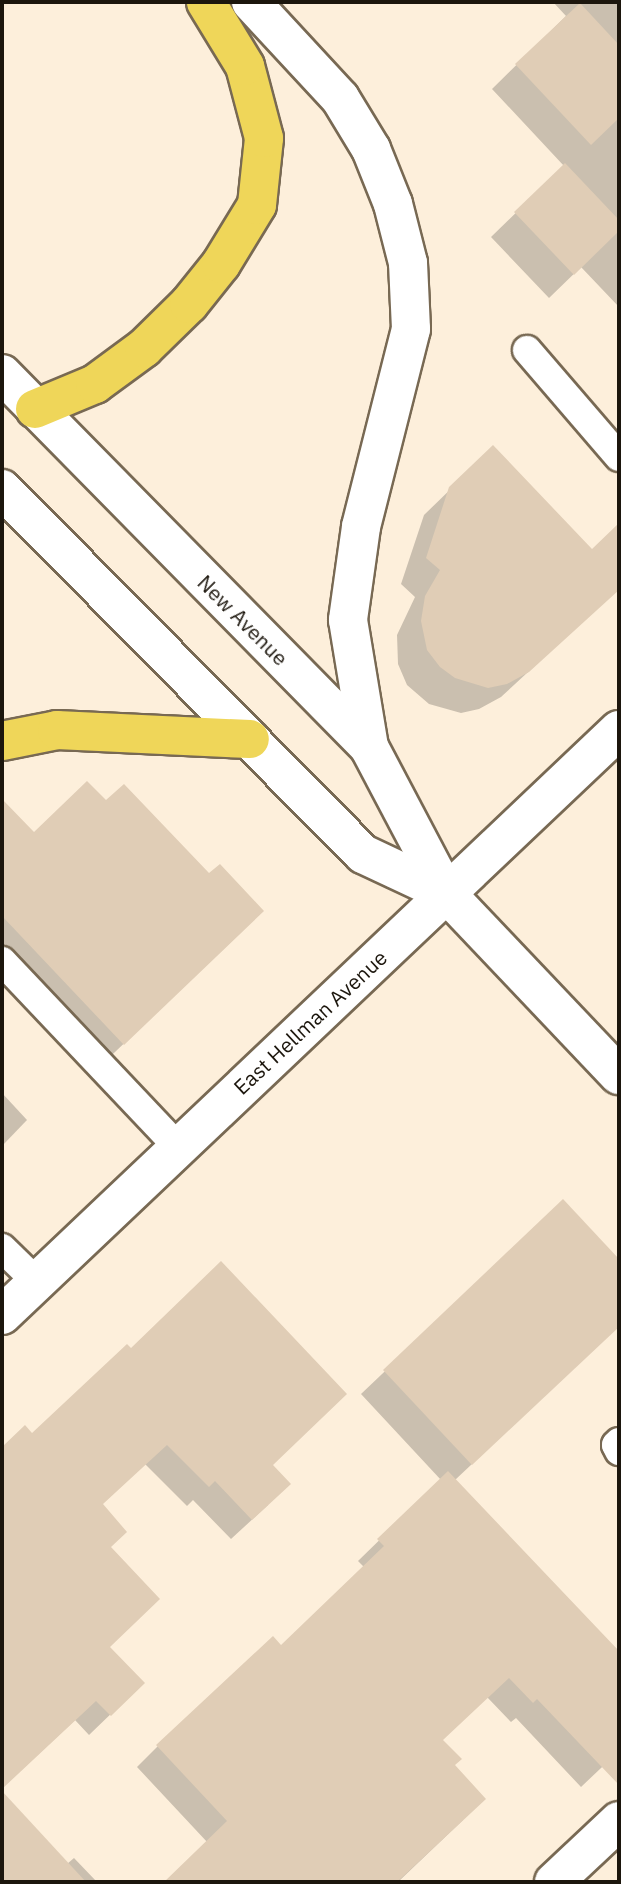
<!DOCTYPE html>
<style>
body{margin:0}
#map{position:relative;width:621px;height:1884px;overflow:hidden;background:#fdefdb;font-family:"IBM Plex Sans",sans-serif}
div>[style]{position:absolute}
.shadow>*{inset:0;background:#0003}
.building>*{inset:0;background:#e0cdb6}
.roads{filter:drop-shadow(2px 0 #786953) drop-shadow(-2px 0 #786953) drop-shadow(0 2px #786953) drop-shadow(0 -2px #786953)}
.lane>*{height:28px;margin:-14px;padding:0 14px;transform-origin:14px;border-radius:14px;background:#fff}
.street>*{height:38px;margin:-19px;padding:0 19px;transform-origin:19px;border-radius:19px;background:#fff}
.secondary>*{height:38px;margin:-19px;padding:0 19px;transform-origin:19px;border-radius:19px;background:#fff}
.highway>*{height:38px;margin:-19px;padding:0 19px;transform-origin:19px;border-radius:19px;background:#efd659}
span{translate:-50% -50%;white-space:nowrap;text-align:center;line-height:1.15;-webkit-text-stroke:6px #fff;paint-order:stroke}
.street-label{font-size:21px;color:#1c160d}
.frame{position:absolute;inset:0;border:4px solid #1c160d;pointer-events:none}
</style>
<div id="map">
<div class="shadow">
<i style="clip-path:polygon(553px 2px,619px 2px,619px 307px,581px 267px,549px 298px,491px 237px,564px 166px,492px 89px,566px 16px)"></i>
<i style="clip-path:polygon(493px 448px,619px 579px,619px 588px,501px 697px,479px 709px,461px 713px,429px 704px,407px 685px,398px 664px,397px 635px,415px 597px,401px 584px,424px 515px)"></i>
<i style="clip-path:polygon(106px 803px,234px 939px,95px 1071px,2px 973px,2px 828px,34px 835px)"></i>
<i style="clip-path:polygon(2px 1093px,27px 1120px,2px 1146px)"></i>
<i style="clip-path:polygon(563px 1202px,619px 1262px,619px 1326px,455px 1480px,619px 1653px,619px 1751px,581px 1787px,516px 1718px,511px 1722px,487px 1697px,441px 1740px,453px 1766px,463px 1820px,398px 1882px,167px 1882px,208px 1843px,137px 1767px,158px 1746px,281px 1648px,365px 1568px,358px 1561px,441px 1480px,361px 1394px)"></i>
<i style="clip-path:polygon(127px 1346px,271px 1466px,268px 1505px,231px 1539px,193px 1500px,187px 1506px,145px 1464px,101px 1505px,109px 1548px,108px 1647px,143px 1683px,89px 1735px,75px 1720px,2px 1788px,2px 1449px,25px 1428px,32px 1435px)"></i>
<i style="clip-path:polygon(2px 1794px,67px 1864px,74px 1858px,97px 1882px,2px 1882px)"></i>
</div>
<div class="building">
<i style="clip-path:polygon(580px 3px,619px 45px,619px 118px,591px 145px,515px 64px)"></i>
<i style="clip-path:polygon(565px 163px,619px 220px,619px 231px,574px 275px,514px 212px)"></i>
<i style="clip-path:polygon(493px 445px,592px 549px,619px 523px,619px 590px,529px 672px,507px 684px,488px 688px,455px 678px,440px 667px,427px 650px,421px 621px,425px 596px,440px 570px,426px 558px,449px 487px)"></i>
<i style="clip-path:polygon(87px 781px,106px 800px,124px 784px,209px 873px,220px 864px,264px 911px,124px 1045px,2px 916px,2px 799px,34px 832px)"></i>
<i style="clip-path:polygon(563px 1199px,619px 1259px,619px 1327px,472px 1465px,383px 1370px)"></i>
<i style="clip-path:polygon(221px 1261px,347px 1394px,273px 1465px,291px 1484px,252px 1520px,215px 1481px,209px 1487px,167px 1445px,103px 1504px,127px 1532px,111px 1547px,160px 1599px,110px 1647px,145px 1683px,111px 1716px,96px 1701px,2px 1789px,2px 1447px,25px 1425px,32px 1433px,127px 1344px,131px 1348px)"></i>
<i style="clip-path:polygon(448px 1471px,619px 1651px,619px 1785px,537px 1699px,533px 1703px,509px 1678px,443px 1740px,462px 1759px,455px 1765px,486px 1799px,397px 1882px,164px 1882px,227px 1821px,156px 1745px,273px 1636px,281px 1645px,384px 1546px,377px 1539px)"></i>
<i style="clip-path:polygon(2px 1791px,86px 1882px,2px 1882px)"></i>
</div>
<div class="roads">
<div class="lane">
<i style="left:527px;top:350px;width:141px;rotate:49.3deg"></i>
<i style="left:2px;top:961px;width:256px;rotate:46.6deg"></i>
<i style="left:2px;top:1248px;width:49px;rotate:44.2deg"></i>
<i style="left:619px;top:1442px;width:4px;rotate:135deg"></i>
<i style="left:616px;top:1445px;width:7px;rotate:63deg"></i>
</div>
<div class="street">
<i style="left:554px;top:1882px;width:89px;rotate:-43.2deg"></i>
</div>
<div class="secondary">
<i style="left:251px;top:2px;width:131px;rotate:47.2deg"></i>
<i style="left:340px;top:98px;width:60px;rotate:58.7deg"></i>
<i style="left:371px;top:149px;width:59px;rotate:68.2deg"></i>
<i style="left:393px;top:204px;width:61px;rotate:75.7deg"></i>
<i style="left:408px;top:263px;width:66px;rotate:87.4deg"></i>
<i style="left:411px;top:329px;width:204px;rotate:104.2deg"></i>
<i style="left:361px;top:527px;width:94px;rotate:98deg"></i>
<i style="left:348px;top:620px;width:129px;rotate:80.6deg"></i>
<i style="left:2px;top:374px;width:523px;rotate:45.46deg"></i>
<i style="left:369px;top:747px;width:165px;rotate:62.2deg"></i>
<i style="left:446px;top:893px;width:251px;rotate:46.5deg"></i>
<i style="left:2px;top:489px;width:513px;rotate:45.32deg"></i>
<i style="left:363px;top:854px;width:92px;rotate:25.2deg"></i>
<i style="left:2px;top:1315px;width:850px;rotate:-43.48deg"></i>
</div>
<div class="highway">
<i style="left:35px;top:409px;width:65px;rotate:-22.6deg"></i>
<i style="left:95px;top:384px;width:61px;rotate:-36.3deg"></i>
<i style="left:144px;top:348px;width:63px;rotate:-44.4deg"></i>
<i style="left:189px;top:304px;width:51px;rotate:-51.3deg"></i>
<i style="left:221px;top:264px;width:69px;rotate:-58.6deg"></i>
<i style="left:257px;top:205px;width:67px;rotate:-84deg"></i>
<i style="left:264px;top:138px;width:74px;rotate:-104.8deg"></i>
<i style="left:245px;top:66px;width:75px;rotate:-121.4deg"></i>
<i style="left:2px;top:741px;width:56px;rotate:-11.3deg"></i>
<i style="left:57px;top:730px;width:193px;rotate:2.7deg"></i>
</div>
</div>
<div class="street-label">
<span style="left:243px;top:620px;rotate:45deg">New Avenue</span>
<span style="left:310px;top:1022px;rotate:-43deg">East Hellman Avenue</span>
</div>
<div class="frame"></div>
</div>
